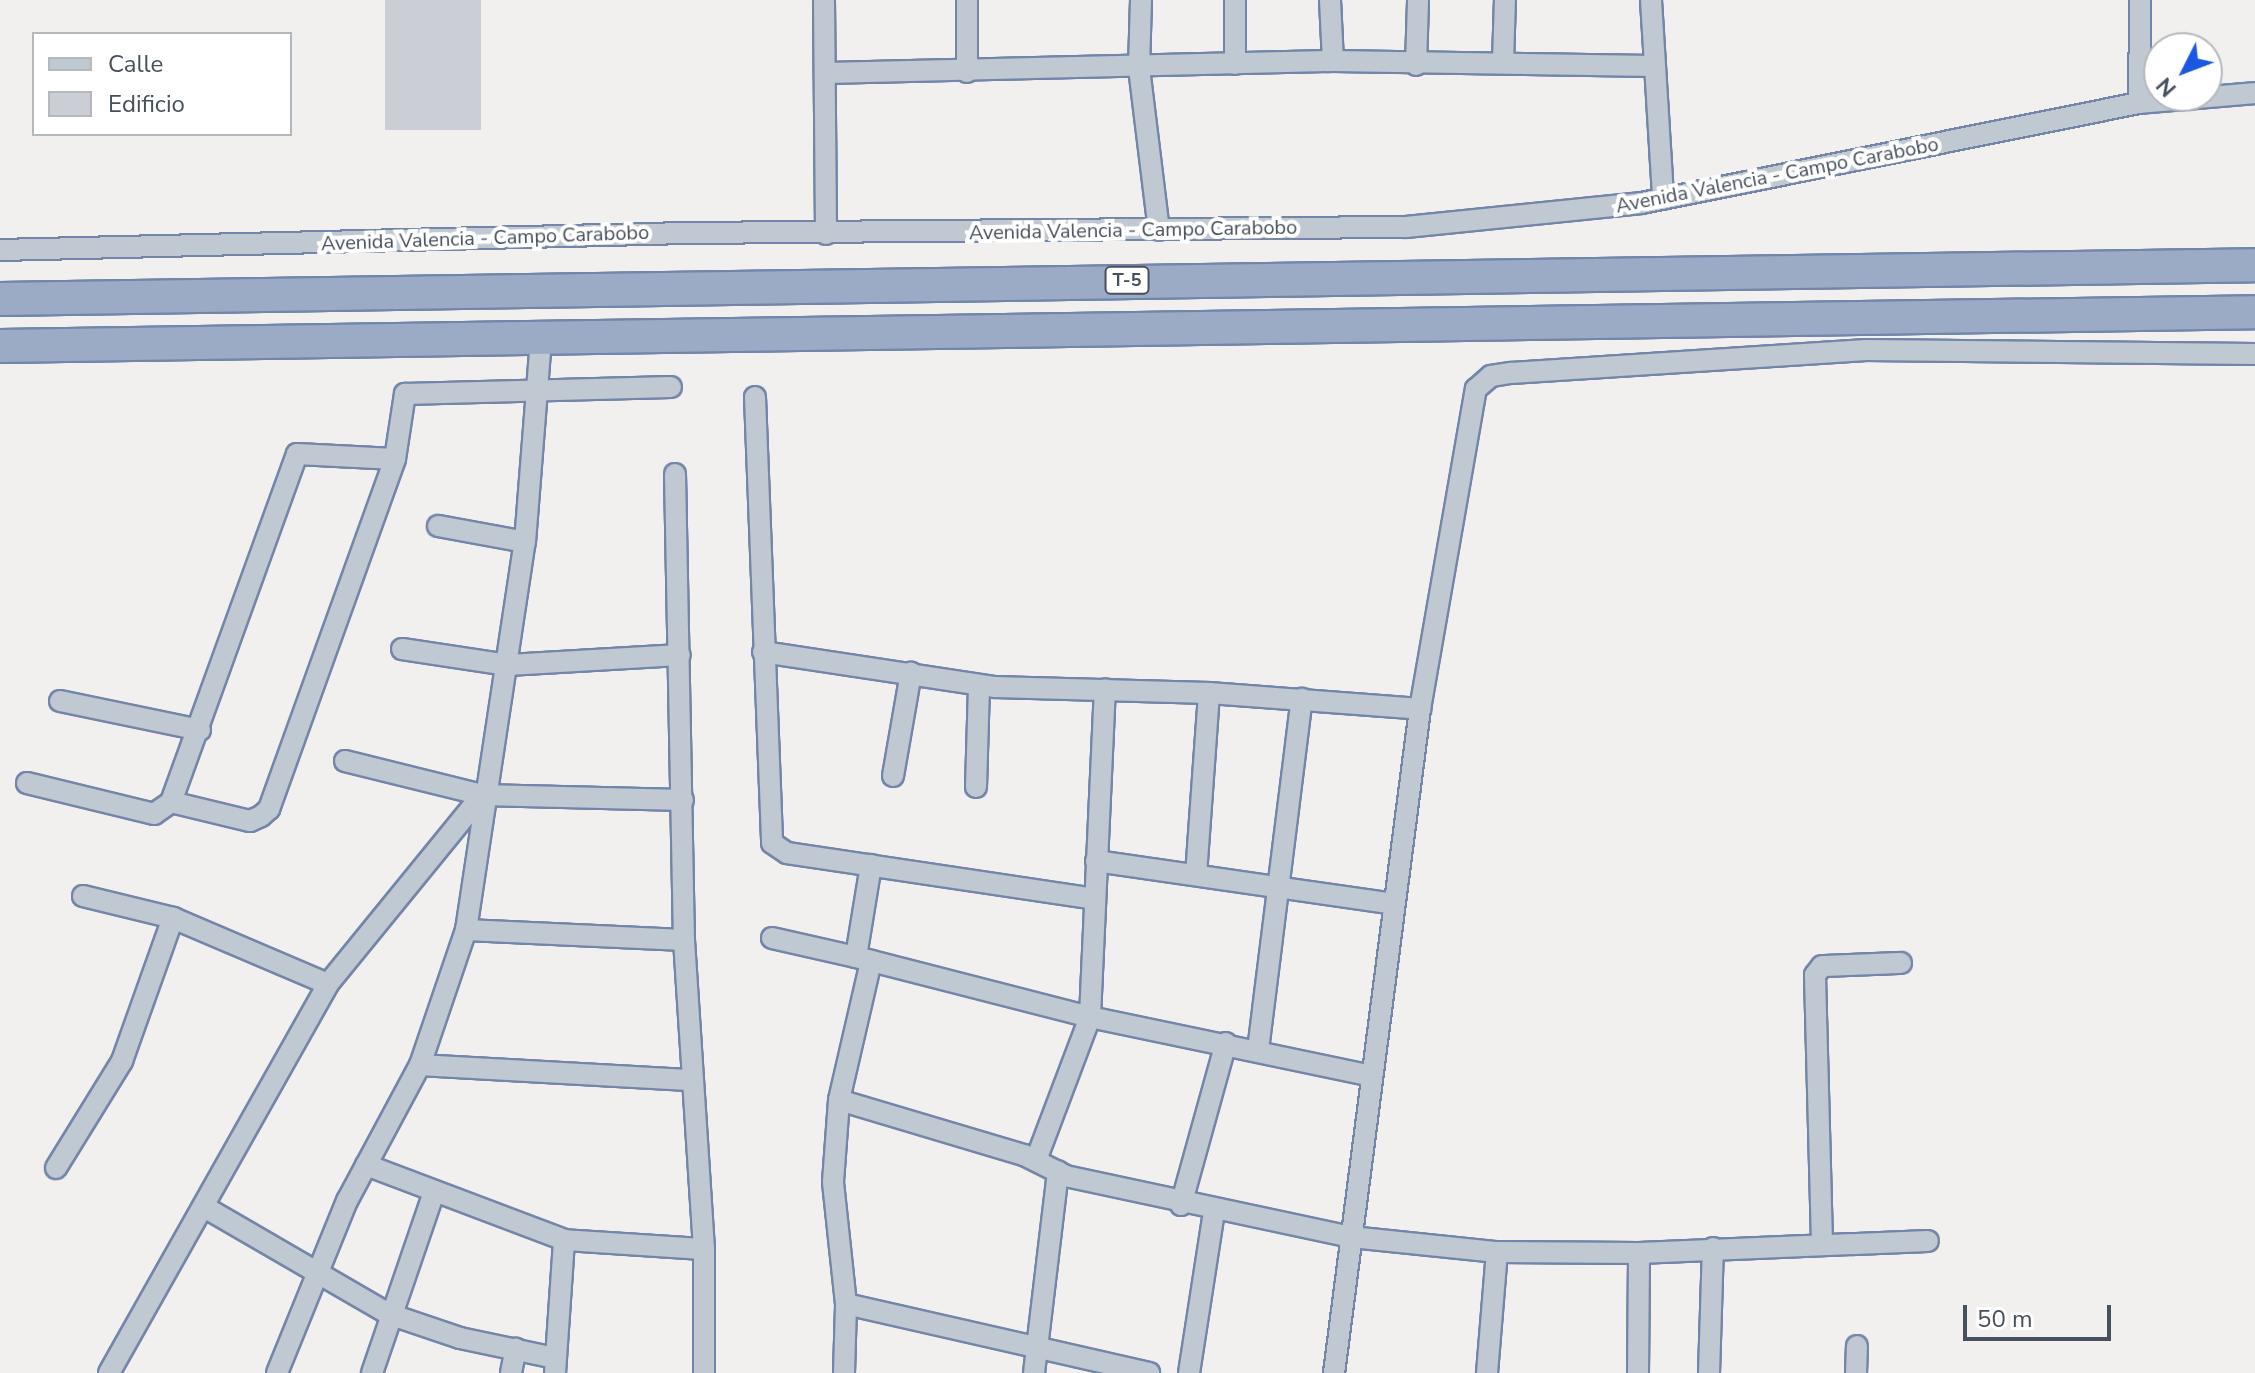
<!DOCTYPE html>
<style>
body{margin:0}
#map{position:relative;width:2255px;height:1373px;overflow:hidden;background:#f2f0ef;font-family:"Nunito Sans",sans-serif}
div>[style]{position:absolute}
.building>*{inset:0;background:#cbced5;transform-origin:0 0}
.roads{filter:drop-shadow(2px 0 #7386aa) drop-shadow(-2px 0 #7386aa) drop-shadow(0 2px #7386aa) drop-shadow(0 -2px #7386aa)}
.minor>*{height:20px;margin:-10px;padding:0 10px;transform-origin:10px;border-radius:10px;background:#c0c8d1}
.trunk>*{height:32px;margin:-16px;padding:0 16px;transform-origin:16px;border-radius:16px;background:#9babc6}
span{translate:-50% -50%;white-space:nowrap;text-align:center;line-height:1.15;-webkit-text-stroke:8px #fff;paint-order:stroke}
.shield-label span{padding:2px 6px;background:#fff;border:2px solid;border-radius:6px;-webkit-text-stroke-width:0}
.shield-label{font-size:18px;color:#47505d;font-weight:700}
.street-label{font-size:20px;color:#47505d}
.legend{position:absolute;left:32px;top:32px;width:260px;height:104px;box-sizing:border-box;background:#fff;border:2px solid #b5b9be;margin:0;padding:10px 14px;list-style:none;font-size:24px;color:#47505d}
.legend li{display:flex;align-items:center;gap:16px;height:40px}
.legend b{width:40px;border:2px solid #b5b9be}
.north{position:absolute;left:2143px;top:32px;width:80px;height:80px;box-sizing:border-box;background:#fff;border:2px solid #b5b9be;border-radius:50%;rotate:228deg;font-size:22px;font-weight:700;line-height:32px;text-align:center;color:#47505d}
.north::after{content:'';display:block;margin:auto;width:28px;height:36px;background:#1a58e1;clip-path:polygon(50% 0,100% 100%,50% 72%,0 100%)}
.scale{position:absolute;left:1963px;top:1305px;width:148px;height:36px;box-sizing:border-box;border:4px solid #47505d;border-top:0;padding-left:10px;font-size:24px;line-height:28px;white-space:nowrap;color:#47505d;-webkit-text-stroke:6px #fff;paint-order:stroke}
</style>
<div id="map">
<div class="building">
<i style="left:385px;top:0;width:96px;height:130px"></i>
</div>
<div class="roads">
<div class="minor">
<i style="left:824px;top:0;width:234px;rotate:89.5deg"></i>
<i style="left:967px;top:0;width:72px;rotate:90deg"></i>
<i style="left:1141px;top:0;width:68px;rotate:91.7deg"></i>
<i style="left:1139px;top:68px;width:163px;rotate:83deg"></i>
<i style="left:1235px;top:0;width:64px;rotate:90deg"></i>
<i style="left:1330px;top:0;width:61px;rotate:87.2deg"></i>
<i style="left:1651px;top:0;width:199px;rotate:86.5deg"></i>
<i style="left:1503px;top:62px;width:62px;rotate:-88.2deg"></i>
<i style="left:1416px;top:65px;width:65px;rotate:-88.2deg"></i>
<i style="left:826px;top:73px;width:507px;rotate:-1.36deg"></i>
<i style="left:1333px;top:61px;width:320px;rotate:0.9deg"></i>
<i style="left:2139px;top:103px;width:103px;rotate:-89.4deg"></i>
<i style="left:0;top:250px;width:684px;rotate:-1.42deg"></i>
<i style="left:684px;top:233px;width:722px;rotate:-0.48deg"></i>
<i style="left:1406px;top:227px;width:237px;rotate:-5.8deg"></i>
<i style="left:1642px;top:203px;width:507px;rotate:-11.38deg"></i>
<i style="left:2139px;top:103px;width:116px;rotate:-4.9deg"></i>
<i style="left:755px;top:397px;width:446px;rotate:87.8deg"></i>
<i style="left:772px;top:843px;width:18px;rotate:34deg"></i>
<i style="left:787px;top:853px;width:311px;rotate:8.5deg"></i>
<i style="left:675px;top:474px;width:466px;rotate:88.9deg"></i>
<i style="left:684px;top:940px;width:310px;rotate:86.3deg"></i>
<i style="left:704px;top:1249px;width:124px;rotate:90deg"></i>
<i style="left:438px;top:526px;width:88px;rotate:10.4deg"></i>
<i style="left:402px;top:649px;width:107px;rotate:8.6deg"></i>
<i style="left:508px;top:665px;width:172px;rotate:-3.3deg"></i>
<i style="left:763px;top:652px;width:235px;rotate:8.6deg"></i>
<i style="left:995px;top:687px;width:214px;rotate:1.6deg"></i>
<i style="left:1209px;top:693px;width:212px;rotate:4.3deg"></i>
<i style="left:60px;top:701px;width:143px;rotate:11.7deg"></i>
<i style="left:345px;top:761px;width:141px;rotate:13.9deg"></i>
<i style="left:893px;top:776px;width:105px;rotate:-80.1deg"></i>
<i style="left:27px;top:783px;width:131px;rotate:13.7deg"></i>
<i style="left:154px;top:814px;width:21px;rotate:-35deg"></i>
<i style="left:171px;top:802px;width:81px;rotate:13.5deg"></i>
<i style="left:250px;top:821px;width:12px;rotate:-24deg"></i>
<i style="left:261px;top:816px;width:11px;rotate:-41deg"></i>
<i style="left:269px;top:809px;width:372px;rotate:-70.2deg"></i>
<i style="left:395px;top:459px;width:66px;rotate:-81.3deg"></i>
<i style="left:405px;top:394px;width:266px;rotate:-1.5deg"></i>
<i style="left:976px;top:787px;width:102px;rotate:-88.3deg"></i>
<i style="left:171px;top:802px;width:370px;rotate:-70.1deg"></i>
<i style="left:297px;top:454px;width:98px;rotate:2.9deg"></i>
<i style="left:1096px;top:861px;width:301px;rotate:8.2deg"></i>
<i style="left:871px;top:865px;width:93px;rotate:99.3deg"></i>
<i style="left:856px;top:957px;width:242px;rotate:14.4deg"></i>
<i style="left:1090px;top:1017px;width:288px;rotate:11.8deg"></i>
<i style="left:1196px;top:875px;width:182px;rotate:-85.9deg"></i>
<i style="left:83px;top:896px;width:93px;rotate:13.7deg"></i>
<i style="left:173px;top:918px;width:168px;rotate:23.1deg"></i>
<i style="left:466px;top:930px;width:218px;rotate:2.6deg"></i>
<i style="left:772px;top:938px;width:86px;rotate:12.7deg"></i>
<i style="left:1258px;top:1050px;width:354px;rotate:-82.9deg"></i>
<i style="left:420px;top:1065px;width:272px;rotate:3.2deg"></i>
<i style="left:839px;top:1100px;width:193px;rotate:16.6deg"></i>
<i style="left:1024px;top:1155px;width:47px;rotate:26.6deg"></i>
<i style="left:1066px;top:1176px;width:291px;rotate:12.1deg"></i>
<i style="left:1351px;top:1237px;width:147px;rotate:5.9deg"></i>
<i style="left:1497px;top:1252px;width:142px;rotate:0.4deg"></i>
<i style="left:1639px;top:1253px;width:289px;rotate:-2.4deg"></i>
<i style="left:1036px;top:1160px;width:153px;rotate:-69.3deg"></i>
<i style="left:1090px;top:1017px;width:328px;rotate:-87.4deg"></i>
<i style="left:366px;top:1165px;width:212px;rotate:20.7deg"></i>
<i style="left:564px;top:1240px;width:140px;rotate:3.7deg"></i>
<i style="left:56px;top:1168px;width:126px;rotate:-58.3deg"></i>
<i style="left:122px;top:1061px;width:152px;rotate:-70.4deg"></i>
<i style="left:1181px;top:1205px;width:168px;rotate:-74.5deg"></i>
<i style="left:206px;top:1208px;width:211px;rotate:30.1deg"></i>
<i style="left:389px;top:1314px;width:75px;rotate:18.7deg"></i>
<i style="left:460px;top:1338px;width:97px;rotate:11.9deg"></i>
<i style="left:1822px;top:1243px;width:268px;rotate:-91.5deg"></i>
<i style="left:1815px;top:975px;width:11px;rotate:-52deg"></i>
<i style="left:1822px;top:966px;width:79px;rotate:-2.2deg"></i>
<i style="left:846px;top:1304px;width:311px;rotate:12.8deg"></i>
<i style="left:109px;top:1373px;width:446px;rotate:-60.6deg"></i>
<i style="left:328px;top:984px;width:244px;rotate:-50.8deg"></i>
<i style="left:482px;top:795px;width:201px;rotate:1.4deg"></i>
<i style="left:277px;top:1373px;width:186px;rotate:-67.9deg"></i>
<i style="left:347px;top:1201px;width:154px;rotate:-61.8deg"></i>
<i style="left:420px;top:1065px;width:143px;rotate:-71.2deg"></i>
<i style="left:466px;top:930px;width:392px;rotate:-81.4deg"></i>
<i style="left:525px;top:542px;width:206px;rotate:-85.5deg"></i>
<i style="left:372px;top:1373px;width:188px;rotate:-71.1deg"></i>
<i style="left:511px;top:1373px;width:25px;rotate:-79deg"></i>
<i style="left:555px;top:1373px;width:133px;rotate:-86.1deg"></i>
<i style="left:844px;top:1373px;width:69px;rotate:-88.3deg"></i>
<i style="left:846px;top:1304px;width:123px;rotate:-96.1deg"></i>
<i style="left:833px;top:1182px;width:82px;rotate:-85.8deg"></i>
<i style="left:839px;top:1100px;width:143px;rotate:-77deg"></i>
<i style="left:1034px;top:1373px;width:203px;rotate:-83.2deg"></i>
<i style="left:1189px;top:1373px;width:164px;rotate:-81.2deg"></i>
<i style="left:1334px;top:1373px;width:670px;rotate:-82.62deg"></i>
<i style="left:1420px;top:709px;width:325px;rotate:-80.1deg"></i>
<i style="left:1476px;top:389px;width:20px;rotate:-41deg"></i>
<i style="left:1491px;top:376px;width:20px;rotate:-9deg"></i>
<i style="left:1511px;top:373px;width:356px;rotate:-3.7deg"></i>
<i style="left:1866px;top:350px;width:389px;rotate:0.6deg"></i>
<i style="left:1487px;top:1373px;width:121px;rotate:-85.3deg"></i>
<i style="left:1638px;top:1373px;width:120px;rotate:-89.5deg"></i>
<i style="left:1709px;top:1373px;width:125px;rotate:-88.2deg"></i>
<i style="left:1856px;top:1373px;width:27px;rotate:-88deg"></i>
</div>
<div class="trunk">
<i style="left:0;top:299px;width:2255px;rotate:-0.86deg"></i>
<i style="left:0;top:346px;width:2255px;rotate:-0.86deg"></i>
</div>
</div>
<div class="shield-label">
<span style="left:1127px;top:280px">T-5</span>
</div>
<div class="street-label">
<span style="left:1777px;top:175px;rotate:-11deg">Avenida Valencia - Campo Carabobo</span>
<span style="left:1133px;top:230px;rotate:-1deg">Avenida Valencia - Campo Carabobo</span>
<span style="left:485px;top:238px;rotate:-2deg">Avenida Valencia - Campo Carabobo</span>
</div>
<ul class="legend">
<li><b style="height:10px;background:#c0c8d1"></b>Calle</li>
<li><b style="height:22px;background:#cbced5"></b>Edificio</li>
</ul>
<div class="north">N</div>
<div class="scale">50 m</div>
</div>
